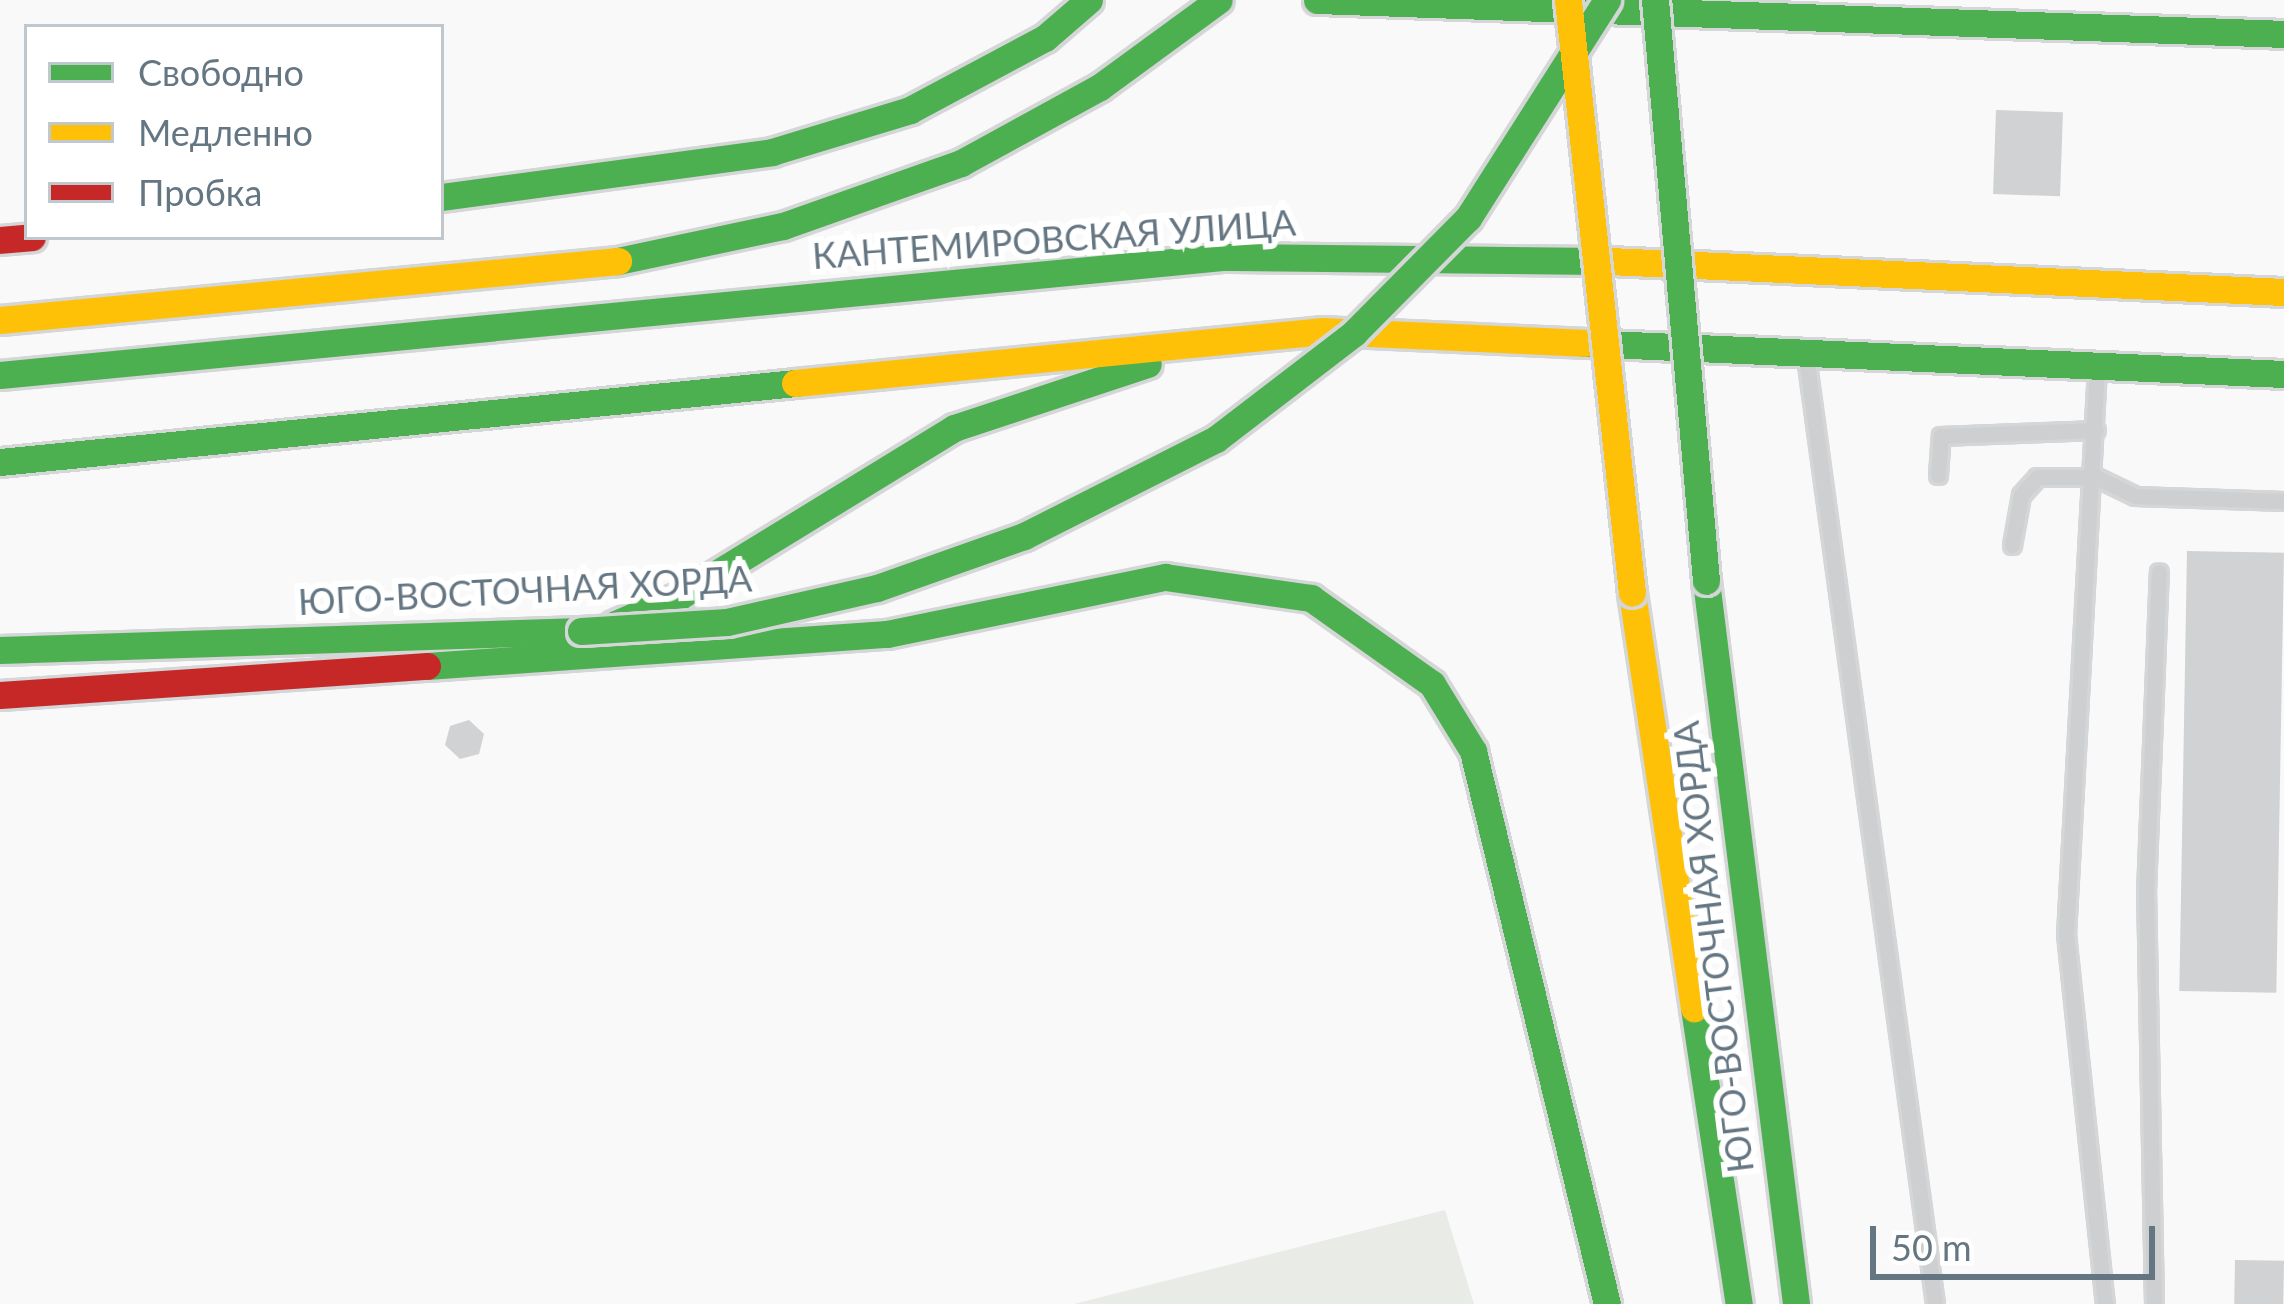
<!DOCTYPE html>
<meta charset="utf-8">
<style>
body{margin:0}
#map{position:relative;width:2284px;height:1304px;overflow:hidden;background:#f9f9f9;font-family:Lato,sans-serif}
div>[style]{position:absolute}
.green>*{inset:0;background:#e8ebe6}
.building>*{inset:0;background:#d0d2d3;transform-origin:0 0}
.roads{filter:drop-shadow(3px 0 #d5d6d7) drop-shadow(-3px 0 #d5d6d7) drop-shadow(0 3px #d5d6d7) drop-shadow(0 -3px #d5d6d7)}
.lane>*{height:15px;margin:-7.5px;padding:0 7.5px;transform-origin:7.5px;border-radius:7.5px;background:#cecfd0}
.fast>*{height:27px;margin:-13.5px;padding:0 13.5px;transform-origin:13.5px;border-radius:13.5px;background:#4caf50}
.slow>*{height:27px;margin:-13.5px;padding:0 13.5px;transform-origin:13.5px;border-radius:13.5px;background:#ffc107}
.jam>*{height:27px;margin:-13.5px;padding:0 13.5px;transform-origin:13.5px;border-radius:13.5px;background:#c62828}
.bridges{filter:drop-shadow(3px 0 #d5d6d7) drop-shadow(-3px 0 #d5d6d7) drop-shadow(0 3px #d5d6d7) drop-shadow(0 -3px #d5d6d7)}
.fast-bridge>*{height:27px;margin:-13.5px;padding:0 13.5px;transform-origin:13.5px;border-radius:13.5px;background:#4caf50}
.slow-bridge>*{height:27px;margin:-13.5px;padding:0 13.5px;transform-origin:13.5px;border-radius:13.5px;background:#ffc107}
span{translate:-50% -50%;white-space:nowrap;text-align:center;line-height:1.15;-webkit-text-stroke:12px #fff;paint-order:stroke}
.street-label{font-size:36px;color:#657683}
.legend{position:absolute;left:24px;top:24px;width:420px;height:216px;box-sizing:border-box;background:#fff;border:3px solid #c1c8cd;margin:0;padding:15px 21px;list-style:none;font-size:36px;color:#657683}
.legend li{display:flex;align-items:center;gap:24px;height:60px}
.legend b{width:60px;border:3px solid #c1c8cd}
.scale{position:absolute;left:1870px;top:1226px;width:285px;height:54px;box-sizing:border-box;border:6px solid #657683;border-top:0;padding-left:15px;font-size:36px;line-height:42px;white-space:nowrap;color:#657683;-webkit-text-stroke:9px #fff;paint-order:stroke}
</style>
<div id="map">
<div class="green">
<i style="clip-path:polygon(1445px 1210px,1474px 1304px,1074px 1304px)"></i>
</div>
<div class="building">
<i style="left:1996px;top:110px;width:67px;height:84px;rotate:2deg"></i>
<i style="left:2187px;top:551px;width:97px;height:440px;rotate:1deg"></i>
<i style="clip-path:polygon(469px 720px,484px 734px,479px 754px,460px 759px,445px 745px,450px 726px)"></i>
<i style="left:2235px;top:1260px;width:49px;height:44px;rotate:1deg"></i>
</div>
<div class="roads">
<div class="lane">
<i style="left:1806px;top:357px;width:956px;rotate:82.24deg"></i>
<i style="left:2097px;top:368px;width:567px;rotate:93.13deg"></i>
<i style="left:2066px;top:934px;width:372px;rotate:84deg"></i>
<i style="left:1938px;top:475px;width:39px;rotate:-86deg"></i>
<i style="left:1941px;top:436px;width:155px;rotate:-2.2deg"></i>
<i style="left:2012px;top:545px;width:51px;rotate:-79.8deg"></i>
<i style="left:2021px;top:495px;width:24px;rotate:-48deg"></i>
<i style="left:2037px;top:477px;width:59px"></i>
<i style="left:2096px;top:477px;width:43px;rotate:26deg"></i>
<i style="left:2135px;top:496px;width:149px;rotate:1.9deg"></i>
<i style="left:2154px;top:1304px;width:412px;rotate:-91.1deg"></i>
<i style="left:2146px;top:892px;width:320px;rotate:-87.7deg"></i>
</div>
<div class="fast">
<i style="left:1317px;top:0;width:968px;rotate:2.01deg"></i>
<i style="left:441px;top:197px;width:334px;rotate:-7.7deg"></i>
<i style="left:772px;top:152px;width:144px;rotate:-16.9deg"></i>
<i style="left:910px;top:110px;width:153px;rotate:-28.1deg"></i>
<i style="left:1045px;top:38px;width:58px;rotate:-40.8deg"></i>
<i style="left:618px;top:261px;width:169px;rotate:-12deg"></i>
<i style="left:783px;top:226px;width:189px;rotate:-19.5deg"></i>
<i style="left:961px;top:163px;width:158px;rotate:-28.7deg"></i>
<i style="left:1100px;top:87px;width:147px;rotate:-36.2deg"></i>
<i style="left:1585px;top:343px;width:700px;rotate:2.54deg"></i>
<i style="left:0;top:375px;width:1230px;rotate:-5.51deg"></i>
<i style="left:1224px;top:257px;width:385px;rotate:0.6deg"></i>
<i style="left:0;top:462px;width:799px;rotate:-5.67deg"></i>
<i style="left:1706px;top:581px;width:729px;rotate:82.9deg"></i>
<i style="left:613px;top:625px;width:73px;rotate:-23.4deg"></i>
<i style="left:680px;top:596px;width:321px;rotate:-31.5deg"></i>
<i style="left:954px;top:428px;width:204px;rotate:-18.3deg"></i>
<i style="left:0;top:650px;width:581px;rotate:-1.87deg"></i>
<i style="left:427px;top:666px;width:461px;rotate:-4deg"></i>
<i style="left:887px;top:634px;width:284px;rotate:-11.6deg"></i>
<i style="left:1165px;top:577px;width:148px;rotate:8.2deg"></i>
<i style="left:1311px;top:598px;width:148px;rotate:35.4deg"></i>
<i style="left:1432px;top:684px;width:79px;rotate:58.5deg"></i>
<i style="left:1473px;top:751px;width:569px;rotate:76.38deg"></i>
<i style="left:1694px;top:1008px;width:299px;rotate:81.4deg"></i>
</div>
<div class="slow">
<i style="left:1609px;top:261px;width:676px;rotate:2.63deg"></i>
<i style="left:0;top:320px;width:621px;rotate:-5.45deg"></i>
<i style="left:795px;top:383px;width:531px;rotate:-5.62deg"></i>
<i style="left:1323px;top:331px;width:262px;rotate:2.6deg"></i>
<i style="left:1632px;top:593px;width:420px;rotate:81.5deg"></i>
</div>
<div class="jam">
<i style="left:0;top:240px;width:32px;rotate:-5deg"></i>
<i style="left:0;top:695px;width:428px;rotate:-3.9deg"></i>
</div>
</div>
<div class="bridges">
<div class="fast-bridge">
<i style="left:1655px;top:0;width:583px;rotate:84.98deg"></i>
<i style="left:581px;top:631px;width:146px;rotate:-3.5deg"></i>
<i style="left:727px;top:622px;width:154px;rotate:-12.8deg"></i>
<i style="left:877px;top:588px;width:156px;rotate:-19.5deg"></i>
<i style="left:1024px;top:536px;width:215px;rotate:-26.8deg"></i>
<i style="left:1216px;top:439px;width:174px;rotate:-37.5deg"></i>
<i style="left:1354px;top:333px;width:162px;rotate:-45.3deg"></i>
<i style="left:1468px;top:218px;width:259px;rotate:-57.5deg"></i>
</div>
<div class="slow-bridge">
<i style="left:1568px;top:0;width:596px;rotate:83.84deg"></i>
</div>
</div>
<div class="street-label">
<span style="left:1054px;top:239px;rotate:-4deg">КАНТЕМИРОВСКАЯ УЛИЦА</span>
<span style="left:525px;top:590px;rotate:-3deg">ЮГО-ВОСТОЧНАЯ ХОРДА</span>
<span style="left:1713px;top:947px;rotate:-97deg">ЮГО-ВОСТОЧНАЯ ХОРДА</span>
</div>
<ul class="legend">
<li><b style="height:15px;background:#4caf50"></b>Свободно</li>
<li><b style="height:15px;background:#ffc107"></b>Медленно</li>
<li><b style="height:15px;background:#c62828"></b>Пробка</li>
</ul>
<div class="scale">50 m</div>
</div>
